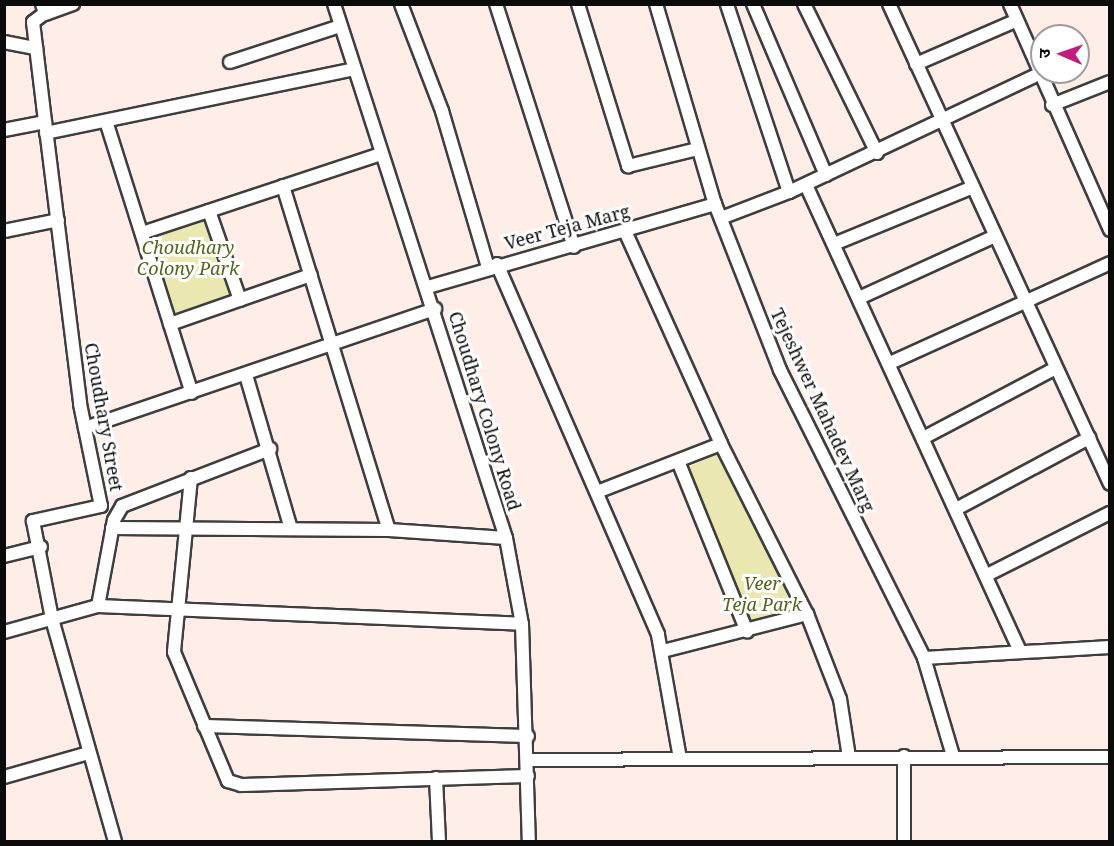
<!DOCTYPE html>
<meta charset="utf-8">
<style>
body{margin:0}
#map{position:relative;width:1114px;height:846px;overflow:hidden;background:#ffeee8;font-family:"Noto Serif","Noto Sans Devanagari",serif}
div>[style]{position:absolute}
.green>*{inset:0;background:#ebe7b1;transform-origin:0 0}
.roads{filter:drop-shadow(2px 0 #3e3e3e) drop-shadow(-2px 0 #3e3e3e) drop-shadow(0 2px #3e3e3e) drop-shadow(0 -2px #3e3e3e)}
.minor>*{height:12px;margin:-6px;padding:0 6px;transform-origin:6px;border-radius:6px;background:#fff}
span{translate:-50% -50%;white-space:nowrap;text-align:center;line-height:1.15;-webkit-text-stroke:6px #fff;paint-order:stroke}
.street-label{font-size:18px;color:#0b0b0b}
.park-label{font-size:18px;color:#526519;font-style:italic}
.frame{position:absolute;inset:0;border:6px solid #0b0b0b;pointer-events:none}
.north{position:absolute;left:1030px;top:24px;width:60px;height:60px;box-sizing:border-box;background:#fff;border:2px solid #9d9d9d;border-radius:50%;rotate:272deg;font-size:16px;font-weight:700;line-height:24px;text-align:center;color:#0b0b0b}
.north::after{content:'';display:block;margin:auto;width:21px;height:27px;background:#c11c7e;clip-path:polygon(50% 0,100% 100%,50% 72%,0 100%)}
</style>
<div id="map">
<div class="green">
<i style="left:208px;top:215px;width:86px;height:65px;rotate:74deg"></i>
<i style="clip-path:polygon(720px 453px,796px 612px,750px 622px,684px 469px)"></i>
</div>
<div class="roads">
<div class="minor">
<i style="left:42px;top:4px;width:10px;rotate:73deg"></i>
<i style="left:45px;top:14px;width:30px;rotate:-20deg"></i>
<i style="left:334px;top:4px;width:561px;rotate:72.15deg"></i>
<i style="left:506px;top:538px;width:87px;rotate:79.5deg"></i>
<i style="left:522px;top:624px;width:218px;rotate:88.2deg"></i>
<i style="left:401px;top:4px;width:115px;rotate:69deg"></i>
<i style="left:442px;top:111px;width:163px;rotate:73.6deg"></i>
<i style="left:496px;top:4px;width:255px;rotate:72.2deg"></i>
<i style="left:578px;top:4px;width:170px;rotate:72.8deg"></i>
<i style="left:628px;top:166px;width:71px;rotate:-13.8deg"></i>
<i style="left:656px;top:4px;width:209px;rotate:73.6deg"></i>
<i style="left:715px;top:204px;width:178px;rotate:68.6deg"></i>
<i style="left:780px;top:370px;width:322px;rotate:63.4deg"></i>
<i style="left:924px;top:658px;width:102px;rotate:73.5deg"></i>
<i style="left:753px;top:4px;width:186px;rotate:66.9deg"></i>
<i style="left:804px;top:4px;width:166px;rotate:63.9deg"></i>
<i style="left:889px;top:4px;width:528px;rotate:65.28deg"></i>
<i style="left:1010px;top:4px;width:247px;rotate:66.1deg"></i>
<i style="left:45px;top:13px;width:15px;rotate:143deg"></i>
<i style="left:33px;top:22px;width:84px;rotate:83.1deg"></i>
<i style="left:43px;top:105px;width:301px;rotate:82.9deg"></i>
<i style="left:80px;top:404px;width:104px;rotate:78.4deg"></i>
<i style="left:101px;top:506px;width:70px;rotate:167.6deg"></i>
<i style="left:33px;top:521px;width:100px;rotate:79deg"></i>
<i style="left:52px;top:619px;width:232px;rotate:74.2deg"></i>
<i style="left:4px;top:42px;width:33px;rotate:11deg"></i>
<i style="left:230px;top:62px;width:116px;rotate:-18.1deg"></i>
<i style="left:916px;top:64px;width:110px;rotate:-23.5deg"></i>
<i style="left:1052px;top:105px;width:62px;rotate:-21.6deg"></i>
<i style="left:106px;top:121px;width:285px;rotate:72.5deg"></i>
<i style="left:4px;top:130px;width:42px;rotate:-11deg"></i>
<i style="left:46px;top:133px;width:315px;rotate:-11.7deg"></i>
<i style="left:806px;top:185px;width:511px;rotate:65.34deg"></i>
<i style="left:283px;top:186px;width:360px;rotate:72.9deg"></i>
<i style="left:789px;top:192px;width:279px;rotate:-25.3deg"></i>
<i style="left:209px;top:211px;width:94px;rotate:70.8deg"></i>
<i style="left:721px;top:218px;width:73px;rotate:-20.9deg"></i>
<i style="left:789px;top:192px;width:198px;rotate:-108.3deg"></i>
<i style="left:4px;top:231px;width:55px;rotate:-11.5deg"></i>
<i style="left:625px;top:231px;width:234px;rotate:65.7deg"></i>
<i style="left:721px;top:444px;width:191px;rotate:63.2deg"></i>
<i style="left:807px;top:614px;width:91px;rotate:68.8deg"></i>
<i style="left:840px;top:699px;width:59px;rotate:81.2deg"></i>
<i style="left:142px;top:233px;width:252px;rotate:-18.3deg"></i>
<i style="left:834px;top:244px;width:150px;rotate:-22.3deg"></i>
<i style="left:497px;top:264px;width:404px;rotate:66.5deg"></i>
<i style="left:658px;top:635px;width:125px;rotate:79.9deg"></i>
<i style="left:428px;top:287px;width:299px;rotate:-16.1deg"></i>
<i style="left:859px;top:298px;width:149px;rotate:-24.5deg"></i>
<i style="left:170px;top:324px;width:149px;rotate:-19.2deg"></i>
<i style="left:890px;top:363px;width:242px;rotate:-24.4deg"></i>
<i style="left:246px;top:375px;width:160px;rotate:73.7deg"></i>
<i style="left:85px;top:428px;width:370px;rotate:-18.8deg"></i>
<i style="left:925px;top:437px;width:148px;rotate:-27.8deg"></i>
<i style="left:678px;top:461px;width:184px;rotate:68deg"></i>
<i style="left:191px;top:478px;width:175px;rotate:95.6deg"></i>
<i style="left:174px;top:652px;width:140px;rotate:67.3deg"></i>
<i style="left:228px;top:781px;width:14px;rotate:17deg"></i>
<i style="left:241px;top:785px;width:287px;rotate:-1.8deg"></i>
<i style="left:597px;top:492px;width:133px;rotate:-21.2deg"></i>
<i style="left:958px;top:508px;width:149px;rotate:-28.1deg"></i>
<i style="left:112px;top:528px;width:277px;rotate:0.4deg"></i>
<i style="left:389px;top:530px;width:117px;rotate:3.9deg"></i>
<i style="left:4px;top:556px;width:38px;rotate:-14deg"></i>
<i style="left:989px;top:574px;width:136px;rotate:-26.8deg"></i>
<i style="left:98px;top:606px;width:87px;rotate:-79.5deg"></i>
<i style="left:114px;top:520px;width:16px;rotate:-60deg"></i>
<i style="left:122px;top:506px;width:159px;rotate:-21.1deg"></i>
<i style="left:4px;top:632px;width:98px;rotate:-15.5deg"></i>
<i style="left:98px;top:606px;width:424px;rotate:2.4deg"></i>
<i style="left:663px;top:651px;width:149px;rotate:-14.4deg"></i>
<i style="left:924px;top:658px;width:186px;rotate:-3.4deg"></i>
<i style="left:204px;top:726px;width:324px;rotate:1.8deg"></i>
<i style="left:904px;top:756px;width:86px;rotate:90deg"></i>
<i style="left:528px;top:760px;width:582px;rotate:-0.3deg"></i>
<i style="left:4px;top:777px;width:87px;rotate:-15.9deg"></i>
<i style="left:436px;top:778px;width:64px;rotate:87.3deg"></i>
</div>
</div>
<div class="street-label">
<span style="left:567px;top:227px;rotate:-15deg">Veer Teja Marg</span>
<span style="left:823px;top:410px;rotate:65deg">Tejeshwer Mahadev Marg</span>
<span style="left:485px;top:411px;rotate:73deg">Choudhary Colony Road</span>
<span style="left:104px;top:417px;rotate:80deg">Choudhary Street</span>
</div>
<div class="park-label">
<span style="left:188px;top:258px">Choudhary<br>Colony Park</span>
<span style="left:762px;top:594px">Veer<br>Teja Park</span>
</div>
<div class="frame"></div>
<div class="north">उ</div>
</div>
